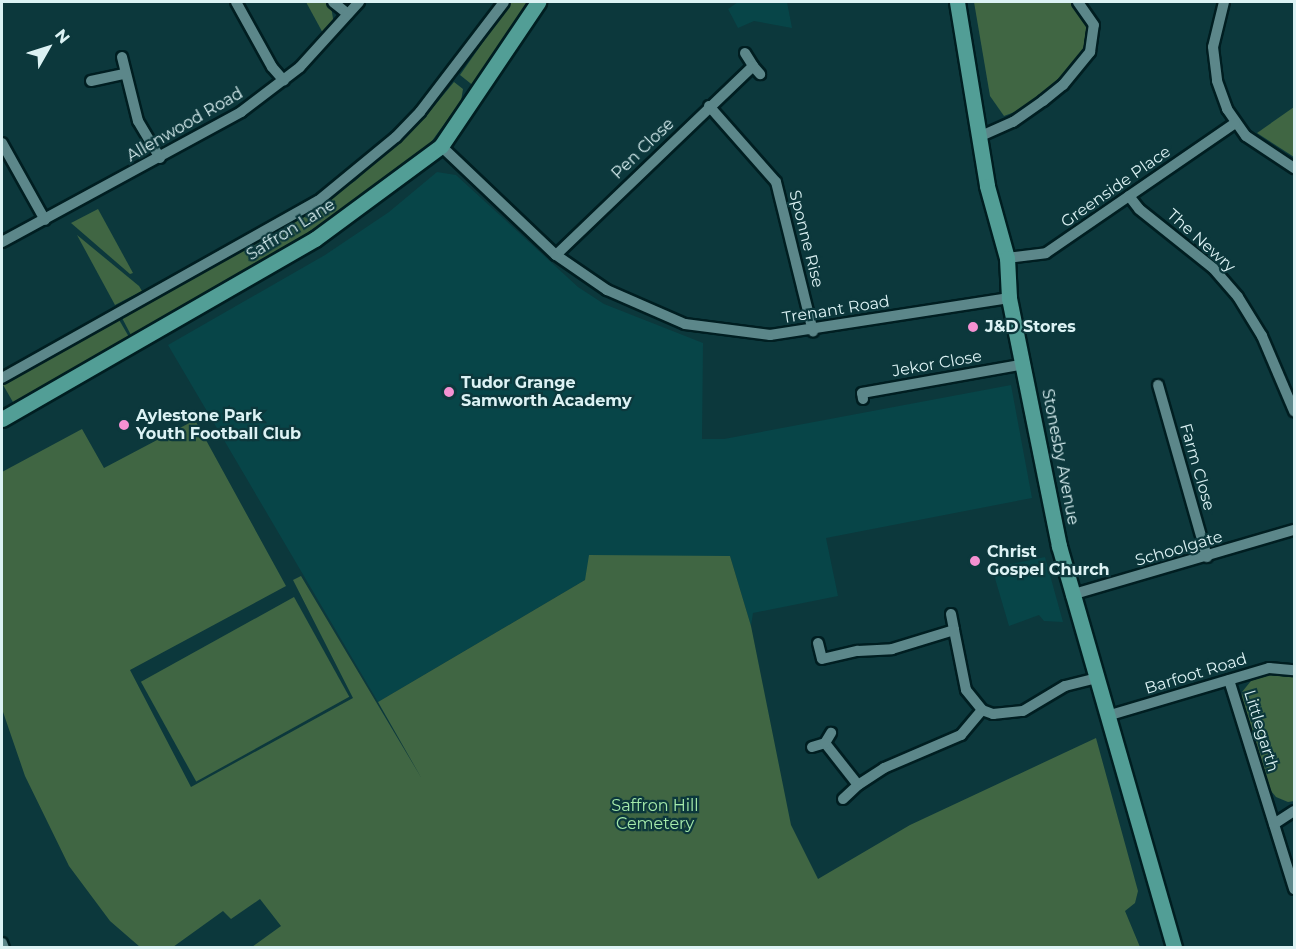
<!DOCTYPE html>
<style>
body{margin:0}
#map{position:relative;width:1296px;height:949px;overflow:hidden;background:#0c383c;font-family:Montserrat,sans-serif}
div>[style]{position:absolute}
.built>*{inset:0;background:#074548}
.green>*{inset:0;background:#406643;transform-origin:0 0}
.roads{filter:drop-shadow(2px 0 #001e21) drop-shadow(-2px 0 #001e21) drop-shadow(0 2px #001e21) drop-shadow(0 -2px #001e21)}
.street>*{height:10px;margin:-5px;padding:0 5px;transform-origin:5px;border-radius:5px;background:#5c878a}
.secondary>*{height:15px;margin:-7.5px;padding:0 7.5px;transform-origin:7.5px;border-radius:7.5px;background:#529e96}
.dots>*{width:16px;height:16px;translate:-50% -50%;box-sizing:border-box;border:3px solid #0c383c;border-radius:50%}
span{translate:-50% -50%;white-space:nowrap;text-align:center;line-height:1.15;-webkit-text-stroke:4.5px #0c383c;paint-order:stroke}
.street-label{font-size:16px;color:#dcf2f4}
.poi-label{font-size:16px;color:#dcf2f4;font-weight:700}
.left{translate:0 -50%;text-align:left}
.park-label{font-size:16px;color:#a5eaab}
.frame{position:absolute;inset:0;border:3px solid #dcf2f4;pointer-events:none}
.north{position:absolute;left:18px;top:18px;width:60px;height:60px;-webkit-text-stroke:4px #0c383c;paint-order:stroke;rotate:51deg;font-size:16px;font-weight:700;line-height:24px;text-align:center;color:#dcf2f4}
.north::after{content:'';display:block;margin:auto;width:21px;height:27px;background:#dcf2f4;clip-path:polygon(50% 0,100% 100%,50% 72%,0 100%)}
</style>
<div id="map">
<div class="built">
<i style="clip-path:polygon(738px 2px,787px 2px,792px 28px,754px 21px,738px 28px,728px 9px)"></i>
<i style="clip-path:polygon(437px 172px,456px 175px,578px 287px,604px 304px,703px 343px,702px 439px,724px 439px,1011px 385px,1032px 498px,826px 538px,838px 596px,753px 613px,751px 626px,730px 556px,585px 580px,378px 702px,168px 345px,325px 255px,389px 212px)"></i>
<i style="clip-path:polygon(1045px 557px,1063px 622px,1044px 621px,1039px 615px,1009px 626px,992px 568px)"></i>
</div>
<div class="green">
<i style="clip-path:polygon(306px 2px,326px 2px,331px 6px,334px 25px,324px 35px)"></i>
<i style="clip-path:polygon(511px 2px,531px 2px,475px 87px,460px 75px)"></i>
<i style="clip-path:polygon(1072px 2px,1089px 25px,1090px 41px,1064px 77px,1028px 107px,1004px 116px,990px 96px,974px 2px)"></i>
<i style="clip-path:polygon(454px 82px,463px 89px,461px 101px,429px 145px,314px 233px,132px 337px,121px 316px,291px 222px,355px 181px,425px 117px)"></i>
<i style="clip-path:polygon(1294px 107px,1294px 157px,1257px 133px)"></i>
<i style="clip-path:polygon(98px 209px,133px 273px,130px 274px,71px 223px)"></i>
<i style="clip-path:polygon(77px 235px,139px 286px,142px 291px,115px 305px)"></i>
<i style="left:118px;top:318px;width:24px;height:133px;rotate:60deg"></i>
<i style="clip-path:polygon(195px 420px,286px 586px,130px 670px,191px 787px,353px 698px,293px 580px,301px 576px,422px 779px,378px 702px,585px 580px,589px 555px,730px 556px,751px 626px,791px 825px,818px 879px,910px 825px,1096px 738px,1138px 891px,1135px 903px,1125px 911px,1140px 947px,252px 947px,281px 926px,260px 899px,231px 919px,223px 911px,173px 947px,140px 947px,110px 921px,69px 866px,25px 776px,2px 709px,2px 472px,82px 429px,104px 468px)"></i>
<i style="left:294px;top:597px;width:114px;height:175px;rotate:61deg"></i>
<i style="clip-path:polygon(1274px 671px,1294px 674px,1294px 801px,1288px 802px,1276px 797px,1267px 786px,1241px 702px,1242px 692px,1255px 676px)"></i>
</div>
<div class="roads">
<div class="street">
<i style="left:236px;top:2px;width:74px;rotate:61deg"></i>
<i style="left:272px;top:67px;width:18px;rotate:49deg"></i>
<i style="left:333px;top:2px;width:19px;rotate:39deg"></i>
<i style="left:1224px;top:2px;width:46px;rotate:103.7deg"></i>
<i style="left:1213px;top:47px;width:34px;rotate:83deg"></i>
<i style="left:1217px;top:81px;width:30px;rotate:70deg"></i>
<i style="left:1227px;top:109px;width:33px;rotate:55deg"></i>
<i style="left:1246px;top:136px;width:58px;rotate:33.7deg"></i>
<i style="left:745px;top:53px;width:15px;rotate:58deg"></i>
<i style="left:122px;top:57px;width:66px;rotate:76deg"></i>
<i style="left:138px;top:121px;width:43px;rotate:59.3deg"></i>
<i style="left:91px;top:81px;width:35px;rotate:-12deg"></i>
<i style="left:709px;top:106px;width:101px;rotate:48.6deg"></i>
<i style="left:776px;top:182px;width:154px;rotate:76.1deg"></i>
<i style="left:981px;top:136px;width:35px;rotate:-24deg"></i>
<i style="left:1013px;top:122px;width:37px;rotate:-35deg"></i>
<i style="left:1043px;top:101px;width:26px;rotate:-39deg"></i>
<i style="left:1063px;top:85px;width:43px;rotate:-50.7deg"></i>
<i style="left:1090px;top:52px;width:27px;rotate:-82deg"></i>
<i style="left:1094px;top:25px;width:28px;rotate:-125deg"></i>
<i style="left:2px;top:143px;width:88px;rotate:60.8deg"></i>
<i style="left:441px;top:146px;width:158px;rotate:43.5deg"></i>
<i style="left:556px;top:255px;width:62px;rotate:34.5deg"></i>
<i style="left:607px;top:290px;width:85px;rotate:23.6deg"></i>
<i style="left:685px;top:324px;width:86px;rotate:7.4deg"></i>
<i style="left:770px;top:335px;width:242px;rotate:-8.8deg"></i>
<i style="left:1129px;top:196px;width:16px;rotate:52deg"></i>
<i style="left:1139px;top:209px;width:95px;rotate:38.6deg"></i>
<i style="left:1213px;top:268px;width:38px;rotate:49deg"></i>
<i style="left:1238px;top:297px;width:46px;rotate:58.4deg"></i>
<i style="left:1262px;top:336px;width:82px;rotate:66.9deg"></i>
<i style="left:2px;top:242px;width:272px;rotate:-28.5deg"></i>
<i style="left:241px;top:112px;width:74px;rotate:-37.3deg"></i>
<i style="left:300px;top:67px;width:88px;rotate:-47.8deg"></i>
<i style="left:556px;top:255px;width:273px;rotate:-43.8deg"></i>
<i style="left:753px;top:66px;width:11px;rotate:49deg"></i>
<i style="left:1007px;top:258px;width:39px;rotate:-7deg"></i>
<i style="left:1046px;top:253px;width:229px;rotate:-34.5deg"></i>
<i style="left:2px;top:378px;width:362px;rotate:-29.3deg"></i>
<i style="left:318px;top:201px;width:101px;rotate:-39.4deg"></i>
<i style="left:396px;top:137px;width:35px;rotate:-46deg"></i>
<i style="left:420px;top:112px;width:138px;rotate:-52.6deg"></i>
<i style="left:1158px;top:385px;width:179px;rotate:74.1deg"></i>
<i style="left:863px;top:399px;width:6px;rotate:-99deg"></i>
<i style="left:862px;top:393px;width:165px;rotate:-10.1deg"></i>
<i style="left:1071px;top:595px;width:232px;rotate:-16.3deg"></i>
<i style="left:951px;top:614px;width:16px;rotate:79deg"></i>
<i style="left:818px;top:643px;width:16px;rotate:76deg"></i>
<i style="left:822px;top:659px;width:37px;rotate:-13deg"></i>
<i style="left:858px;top:651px;width:34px;rotate:-3deg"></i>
<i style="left:892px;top:649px;width:65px;rotate:-17deg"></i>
<i style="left:954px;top:630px;width:61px;rotate:78.7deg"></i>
<i style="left:966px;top:690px;width:26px;rotate:51deg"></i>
<i style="left:982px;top:710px;width:12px;rotate:20deg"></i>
<i style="left:993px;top:714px;width:30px;rotate:-6deg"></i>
<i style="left:1023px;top:711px;width:49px;rotate:-30.8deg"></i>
<i style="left:1065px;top:686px;width:32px;rotate:-14deg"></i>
<i style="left:1229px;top:680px;width:219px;rotate:72.7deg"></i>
<i style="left:1107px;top:716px;width:169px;rotate:-16.5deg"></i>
<i style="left:1269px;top:668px;width:25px;rotate:5deg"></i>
<i style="left:825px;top:743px;width:53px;rotate:51.8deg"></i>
<i style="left:858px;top:785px;width:31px;rotate:-33deg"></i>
<i style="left:884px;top:768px;width:84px;rotate:-23.2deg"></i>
<i style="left:961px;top:735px;width:33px;rotate:-50deg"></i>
<i style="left:812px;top:747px;width:14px;rotate:-17deg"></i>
<i style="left:825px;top:743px;width:12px;rotate:-59deg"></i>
<i style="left:843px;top:799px;width:21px;rotate:-43deg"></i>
<i style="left:1274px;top:824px;width:24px;rotate:-33deg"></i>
<i style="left:2px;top:943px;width:5px;rotate:68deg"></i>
</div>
<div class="secondary">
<i style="left:957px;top:2px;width:186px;rotate:80.7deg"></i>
<i style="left:987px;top:186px;width:75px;rotate:74.5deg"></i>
<i style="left:1007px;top:258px;width:40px;rotate:87.1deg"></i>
<i style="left:1009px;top:298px;width:253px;rotate:78.6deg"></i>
<i style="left:1059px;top:546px;width:418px;rotate:74deg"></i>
<i style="left:2px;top:419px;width:361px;rotate:-29.9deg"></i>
<i style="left:315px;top:239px;width:157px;rotate:-36.4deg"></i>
<i style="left:441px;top:146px;width:174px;rotate:-56deg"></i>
</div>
</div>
<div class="dots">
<i style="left:973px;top:327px;background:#f591d2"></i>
<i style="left:449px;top:392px;background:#f591d2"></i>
<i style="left:124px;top:425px;background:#f591d2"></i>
<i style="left:975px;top:561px;background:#f591d2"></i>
</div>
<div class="street-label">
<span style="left:185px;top:125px;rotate:-30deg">Allenwood Road</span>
<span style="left:643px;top:149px;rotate:-44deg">Pen Close</span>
<span style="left:1116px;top:187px;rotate:-35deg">Greenside Place</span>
<span style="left:291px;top:230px;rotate:-32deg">Saffron Lane</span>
<span style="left:806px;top:239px;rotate:76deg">Sponne Rise</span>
<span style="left:1201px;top:241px;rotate:42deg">The Newry</span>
<span style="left:836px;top:310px;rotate:-9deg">Trenant Road</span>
<span style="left:937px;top:364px;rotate:-10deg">Jekor Close</span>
<span style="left:1060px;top:457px;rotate:79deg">Stonesby Avenue</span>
<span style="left:1197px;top:467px;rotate:74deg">Farm Close</span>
<span style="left:1179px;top:549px;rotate:-16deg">Schoolgate</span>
<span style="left:1196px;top:674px;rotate:-17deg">Barfoot Road</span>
<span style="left:1261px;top:731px;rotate:73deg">Littlegarth</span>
</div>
<div class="poi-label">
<span class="left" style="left:985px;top:327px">J&amp;D Stores</span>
<span class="left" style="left:461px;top:392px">Tudor Grange<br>Samworth Academy</span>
<span class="left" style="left:136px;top:425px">Aylestone Park<br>Youth Football Club</span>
<span class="left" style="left:987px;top:561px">Christ<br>Gospel Church</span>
</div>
<div class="park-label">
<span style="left:655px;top:815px">Saffron Hill<br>Cemetery</span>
</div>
<div class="frame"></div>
<div class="north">N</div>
</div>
